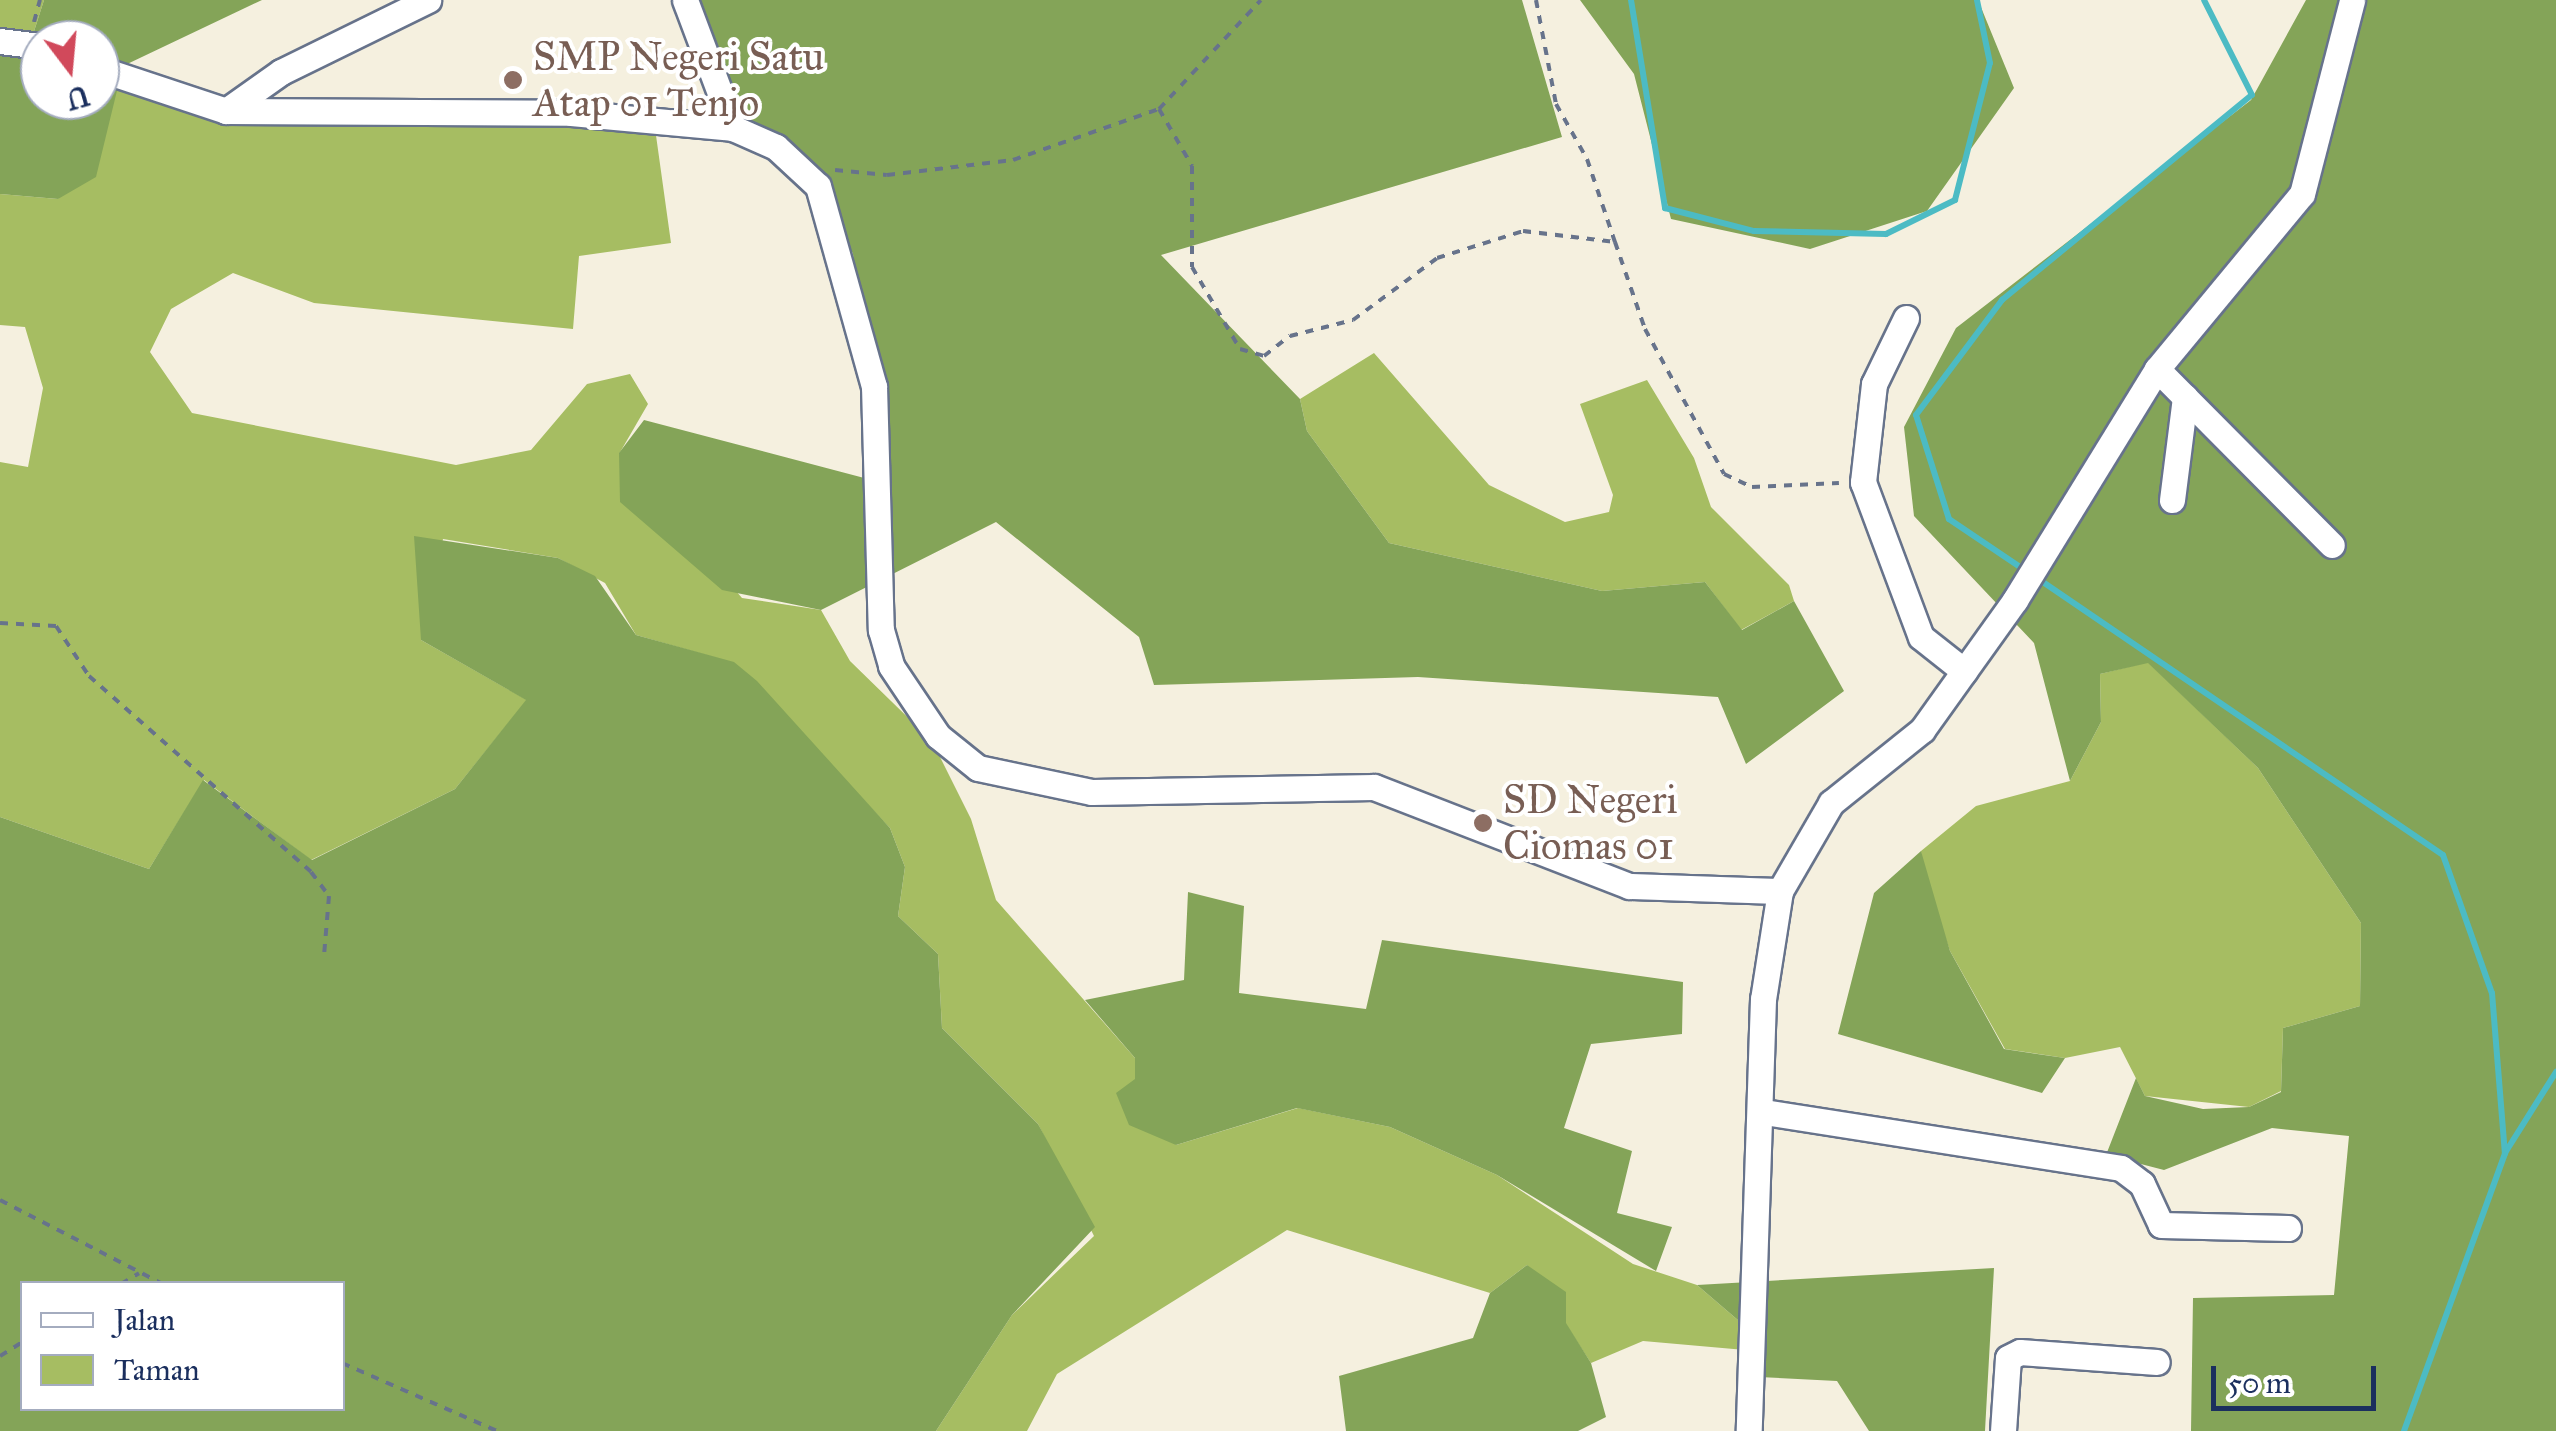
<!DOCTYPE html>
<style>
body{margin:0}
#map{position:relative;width:2556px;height:1431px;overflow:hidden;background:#f5f0df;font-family:"IM FELL Great Primer",serif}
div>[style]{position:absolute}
.green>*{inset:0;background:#a6bd62}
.forest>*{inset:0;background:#84a458}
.stream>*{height:6px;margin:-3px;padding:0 3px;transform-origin:3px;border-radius:3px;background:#4cbbc4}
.path>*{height:4px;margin-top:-2px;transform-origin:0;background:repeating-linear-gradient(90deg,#67738b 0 8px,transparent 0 16px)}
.roads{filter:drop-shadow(2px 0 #67738b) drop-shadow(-2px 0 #67738b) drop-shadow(0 2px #67738b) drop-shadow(0 -2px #67738b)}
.minor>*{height:25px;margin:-12.5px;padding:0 12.5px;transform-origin:12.5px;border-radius:12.5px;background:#fff}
.dots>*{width:28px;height:28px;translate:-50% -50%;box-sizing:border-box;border:5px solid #fff;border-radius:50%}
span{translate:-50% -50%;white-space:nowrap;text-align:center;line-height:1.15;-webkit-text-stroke:8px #fff;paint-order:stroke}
.education-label{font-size:40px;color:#785e54}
.left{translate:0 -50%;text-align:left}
.legend{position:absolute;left:20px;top:1281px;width:325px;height:130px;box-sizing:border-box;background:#fff;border:2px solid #a4acbf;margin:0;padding:12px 18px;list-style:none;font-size:30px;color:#1b2f5e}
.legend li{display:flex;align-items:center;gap:20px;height:50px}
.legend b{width:50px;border:2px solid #a4acbf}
.north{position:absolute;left:20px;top:20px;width:100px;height:100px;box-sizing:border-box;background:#fff;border:2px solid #a4acbf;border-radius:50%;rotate:164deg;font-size:28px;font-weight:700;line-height:40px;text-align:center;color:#1b2f5e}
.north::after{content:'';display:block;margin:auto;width:35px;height:45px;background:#d1495b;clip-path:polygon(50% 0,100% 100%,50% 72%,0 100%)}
.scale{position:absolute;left:2211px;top:1366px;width:165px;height:45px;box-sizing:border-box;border:5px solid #1b2f5e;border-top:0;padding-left:12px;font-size:30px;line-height:35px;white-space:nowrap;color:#1b2f5e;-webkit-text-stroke:8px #fff;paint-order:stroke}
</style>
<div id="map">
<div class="green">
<i style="clip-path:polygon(0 0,44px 0,29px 47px,0 47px)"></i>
<i style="clip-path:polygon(123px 66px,208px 105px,654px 121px,671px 243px,579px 256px,573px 329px,314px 303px,233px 273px,171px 309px,150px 352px,192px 413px,456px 465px,531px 450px,587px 384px,630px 374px,648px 404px,619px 454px,742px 598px,821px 610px,850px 661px,932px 741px,971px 819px,996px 900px,1135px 1058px,1135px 1079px,1176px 1145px,1298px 1108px,1390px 1127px,1497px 1175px,1633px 1264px,1697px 1285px,1739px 1321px,1745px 1350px,1643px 1341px,1591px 1363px,1527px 1265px,1490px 1293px,1287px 1230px,1057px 1374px,1027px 1431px,936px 1431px,1012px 1315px,1094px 1236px,1038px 1124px,942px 1028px,938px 954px,898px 916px,905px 867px,890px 828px,734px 663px,636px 635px,605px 583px,558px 558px,443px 539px,421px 640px,527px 700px,455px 789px,311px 860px,204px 780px,149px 869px,0 817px,0 462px,28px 467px,43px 388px,25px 327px,0 325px,0 194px,58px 199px)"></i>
<i style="clip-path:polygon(1374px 353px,1489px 485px,1565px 522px,1609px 512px,1613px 495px,1580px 404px,1647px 380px,1694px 458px,1711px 507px,1789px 585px,1794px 601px,1741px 630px,1705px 582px,1602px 591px,1389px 543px,1307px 431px,1300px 399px)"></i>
<i style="clip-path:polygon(2148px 662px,2258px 768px,2361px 923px,2360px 1006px,2283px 1028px,2281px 1091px,2249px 1107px,2145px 1096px,2120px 1047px,2065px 1058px,2005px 1049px,1950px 951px,1922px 870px,1921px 851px,1976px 806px,2070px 781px,2101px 722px,2100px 674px)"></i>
</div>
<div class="forest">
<i style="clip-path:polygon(evenodd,44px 0,262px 0,123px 66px,96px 177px,58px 199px,0 194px,0 47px,29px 47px,44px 0,40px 40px,100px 40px,100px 100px,40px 100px,40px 40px)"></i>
<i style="clip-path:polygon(690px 0,1522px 0,1562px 137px,1161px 255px,1300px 399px,1307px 431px,1389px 543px,1602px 591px,1705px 582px,1742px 630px,1794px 601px,1844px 691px,1746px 764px,1718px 697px,1418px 677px,1154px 685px,1139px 637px,996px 522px,821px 610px,722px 590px,620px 502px,619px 453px,644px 420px,868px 479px,870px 418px,853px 254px,817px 174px,734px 129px)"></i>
<i style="clip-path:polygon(1580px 0,1978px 0,2014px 88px,1927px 211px,1810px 249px,1671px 219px,1634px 74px)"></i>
<i style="clip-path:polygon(2306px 0,2556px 0,2556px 1431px,2191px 1431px,2193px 1298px,2334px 1295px,2349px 1136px,2272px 1128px,2164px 1170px,2106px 1155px,2136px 1078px,2145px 1096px,2203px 1109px,2249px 1107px,2281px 1092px,2283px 1028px,2360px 1006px,2361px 923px,2258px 768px,2148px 663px,2100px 674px,2101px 722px,2070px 781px,2034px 643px,1914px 516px,1904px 427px,1956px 328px,2251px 100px)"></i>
<i style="clip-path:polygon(evenodd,414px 536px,558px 558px,595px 576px,636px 635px,734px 662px,757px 681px,890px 828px,905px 867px,898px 916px,938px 954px,942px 1028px,1038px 1124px,1095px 1227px,1012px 1315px,936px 1431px,0 1431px,0 817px,149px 869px,203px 780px,312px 860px,455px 789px,526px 700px,421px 640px,414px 536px,22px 1284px,342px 1284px,342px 1408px,22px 1408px,22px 1284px)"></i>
<i style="clip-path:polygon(1921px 851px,1950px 951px,2004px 1049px,2065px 1058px,2042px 1093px,1838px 1034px,1874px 893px)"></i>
<i style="clip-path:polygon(1188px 892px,1244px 906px,1239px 993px,1366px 1009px,1382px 940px,1683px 982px,1682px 1034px,1591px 1044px,1564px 1128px,1632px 1151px,1617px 1213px,1672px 1227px,1656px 1271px,1497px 1175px,1390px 1127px,1297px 1108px,1176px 1145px,1129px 1125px,1116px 1093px,1135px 1079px,1135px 1058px,1085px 1000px,1184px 980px)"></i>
<i style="clip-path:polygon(1527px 1265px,1566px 1292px,1566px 1323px,1591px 1363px,1606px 1417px,1578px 1431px,1346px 1431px,1339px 1376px,1473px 1338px,1490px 1293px)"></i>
<i style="clip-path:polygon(1994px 1268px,1985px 1431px,1869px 1431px,1837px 1381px,1759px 1377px,1739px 1321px,1697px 1285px)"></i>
</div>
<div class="stream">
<i style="left:1631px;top:0;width:211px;rotate:80.7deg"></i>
<i style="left:1665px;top:208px;width:92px;rotate:14.5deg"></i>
<i style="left:1754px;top:231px;width:132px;rotate:1.3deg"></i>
<i style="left:1886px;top:234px;width:77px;rotate:-26.2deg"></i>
<i style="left:1955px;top:200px;width:141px;rotate:-75.7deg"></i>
<i style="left:1990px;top:63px;width:64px;rotate:-101.7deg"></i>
<i style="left:2026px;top:571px;width:93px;rotate:-146deg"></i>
<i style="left:1949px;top:519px;width:109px;rotate:-107.6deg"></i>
<i style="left:1916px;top:415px;width:144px;rotate:-53.2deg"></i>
<i style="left:2002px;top:300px;width:323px;rotate:-39.4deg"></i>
<i style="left:2252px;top:95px;width:106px;rotate:-116.8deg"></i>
<i style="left:2037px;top:578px;width:491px;rotate:34.3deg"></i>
<i style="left:2443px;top:855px;width:146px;rotate:70.5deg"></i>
<i style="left:2492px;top:993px;width:161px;rotate:85.4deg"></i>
<i style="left:2404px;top:1431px;width:296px;rotate:-70deg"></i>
<i style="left:2505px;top:1153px;width:96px;rotate:-57.8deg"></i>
</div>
<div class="path">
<i style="left:1536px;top:0;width:106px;rotate:79.1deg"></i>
<i style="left:1556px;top:104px;width:63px;rotate:60.6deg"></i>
<i style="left:1587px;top:159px;width:88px;rotate:71.4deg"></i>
<i style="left:34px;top:22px;width:23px;rotate:-75deg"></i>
<i style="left:1159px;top:109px;width:149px;rotate:-46.9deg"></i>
<i style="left:835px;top:170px;width:52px;rotate:5.5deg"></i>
<i style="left:887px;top:175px;width:127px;rotate:-6.8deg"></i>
<i style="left:1013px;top:160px;width:155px;rotate:-19.3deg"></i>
<i style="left:1159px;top:109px;width:66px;rotate:59.9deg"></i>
<i style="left:1192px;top:166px;width:101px;rotate:90deg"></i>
<i style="left:1192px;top:267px;width:95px;rotate:59.7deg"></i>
<i style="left:1240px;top:349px;width:25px;rotate:16deg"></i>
<i style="left:1264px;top:356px;width:33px;rotate:-38deg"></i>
<i style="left:1290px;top:336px;width:65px;rotate:-14.3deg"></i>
<i style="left:1353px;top:320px;width:104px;rotate:-36.4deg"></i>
<i style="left:1437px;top:258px;width:90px;rotate:-17.4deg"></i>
<i style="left:1523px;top:231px;width:93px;rotate:6.8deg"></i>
<i style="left:1615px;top:242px;width:92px;rotate:71deg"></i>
<i style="left:1645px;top:329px;width:165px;rotate:61.4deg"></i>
<i style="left:1724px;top:474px;width:31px;rotate:25deg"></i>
<i style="left:1752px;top:487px;width:87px;rotate:-2.6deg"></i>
<i style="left:0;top:623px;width:56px;rotate:3.1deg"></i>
<i style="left:56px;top:626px;width:60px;rotate:56.6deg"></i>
<i style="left:89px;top:676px;width:296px;rotate:41.4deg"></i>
<i style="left:311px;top:872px;width:30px;rotate:53deg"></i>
<i style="left:329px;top:896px;width:59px;rotate:94.8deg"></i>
<i style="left:0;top:1200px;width:183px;rotate:27.3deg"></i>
<i style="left:121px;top:1284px;width:21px;rotate:-31deg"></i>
<i style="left:0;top:1356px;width:26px;rotate:-32deg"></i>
<i style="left:342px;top:1363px;width:169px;rotate:23.7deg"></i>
</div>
<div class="roads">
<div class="minor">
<i style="left:685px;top:0;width:137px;rotate:69.4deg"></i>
<i style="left:0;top:41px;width:40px;rotate:7.1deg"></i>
<i style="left:100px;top:69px;width:133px;rotate:18.4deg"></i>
<i style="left:226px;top:111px;width:345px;rotate:0.3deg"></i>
<i style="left:571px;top:113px;width:163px;rotate:5.3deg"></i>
<i style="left:733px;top:128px;width:47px;rotate:23.8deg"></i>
<i style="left:776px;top:147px;width:57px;rotate:42.9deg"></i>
<i style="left:818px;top:186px;width:208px;rotate:74.4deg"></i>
<i style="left:874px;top:386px;width:244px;rotate:88.4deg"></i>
<i style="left:881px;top:630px;width:37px;rotate:74deg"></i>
<i style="left:891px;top:666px;width:84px;rotate:56.1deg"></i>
<i style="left:938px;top:736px;width:51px;rotate:38.7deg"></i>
<i style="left:978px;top:768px;width:116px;rotate:11.9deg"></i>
<i style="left:1092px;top:792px;width:282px;rotate:-1deg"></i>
<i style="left:1374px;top:787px;width:274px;rotate:21.2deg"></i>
<i style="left:1629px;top:886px;width:151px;rotate:1.9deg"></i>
<i style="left:1780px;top:891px;width:109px;rotate:98.9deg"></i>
<i style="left:1763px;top:999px;width:432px;rotate:91.9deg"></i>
<i style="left:226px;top:111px;width:67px;rotate:-35.3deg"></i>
<i style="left:281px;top:72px;width:164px;rotate:-26.1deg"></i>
<i style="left:1906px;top:318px;width:73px;rotate:115.9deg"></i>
<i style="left:1874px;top:384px;width:99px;rotate:96.4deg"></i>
<i style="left:1863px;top:482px;width:165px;rotate:69.5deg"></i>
<i style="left:1921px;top:637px;width:55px;rotate:38.3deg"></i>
<i style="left:2157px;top:369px;width:248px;rotate:45.2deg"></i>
<i style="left:2172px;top:500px;width:104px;rotate:-82.8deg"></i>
<i style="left:1780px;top:891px;width:102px;rotate:-59.9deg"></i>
<i style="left:1831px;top:803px;width:117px;rotate:-38.7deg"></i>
<i style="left:1922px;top:730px;width:160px;rotate:-54.4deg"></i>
<i style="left:2015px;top:600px;width:271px;rotate:-58.4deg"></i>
<i style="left:2157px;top:369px;width:227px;rotate:-50.4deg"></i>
<i style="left:2302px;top:194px;width:200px;rotate:-75.5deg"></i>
<i style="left:1764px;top:1112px;width:361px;rotate:8.9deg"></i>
<i style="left:2121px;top:1168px;width:26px;rotate:37deg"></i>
<i style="left:2142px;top:1184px;width:45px;rotate:65.1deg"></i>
<i style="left:2161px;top:1225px;width:127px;rotate:1.4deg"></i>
<i style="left:2003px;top:1431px;width:73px;rotate:-86.1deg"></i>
<i style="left:2008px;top:1358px;width:13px;rotate:-27deg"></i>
<i style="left:2020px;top:1352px;width:137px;rotate:4.2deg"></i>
</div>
</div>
<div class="dots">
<i style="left:513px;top:80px;background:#8d6e63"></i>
<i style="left:1483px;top:823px;background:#8d6e63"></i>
</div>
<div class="education-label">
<span class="left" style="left:533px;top:80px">SMP Negeri Satu<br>Atap 01 Tenjo</span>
<span class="left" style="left:1503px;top:823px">SD Negeri<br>Ciomas 01</span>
</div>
<ul class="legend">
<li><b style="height:12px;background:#fff"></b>Jalan</li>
<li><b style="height:28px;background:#a6bd62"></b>Taman</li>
</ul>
<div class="north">U</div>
<div class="scale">50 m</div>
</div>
